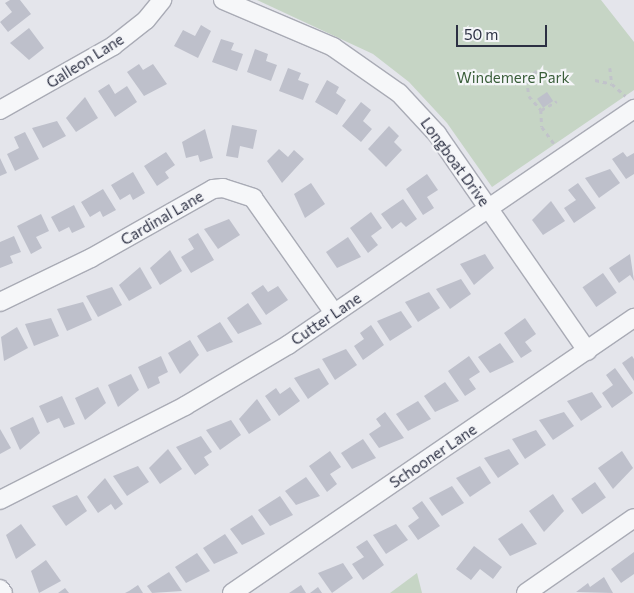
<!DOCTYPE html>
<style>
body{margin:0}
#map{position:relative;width:634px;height:593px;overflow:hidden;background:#e4e5eb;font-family:Commissioner,sans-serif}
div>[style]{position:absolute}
.green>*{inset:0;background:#c6d5c5}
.building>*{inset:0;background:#bec0cb;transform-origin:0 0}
.path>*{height:2.5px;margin-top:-1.25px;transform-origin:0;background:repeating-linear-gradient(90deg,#c1c3ca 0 4px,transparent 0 8px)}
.roads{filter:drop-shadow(1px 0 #a9abb5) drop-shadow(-1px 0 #a9abb5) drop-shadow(0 1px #a9abb5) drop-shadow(0 -1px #a9abb5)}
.minor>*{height:18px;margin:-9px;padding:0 9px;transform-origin:9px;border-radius:9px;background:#f6f7f9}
span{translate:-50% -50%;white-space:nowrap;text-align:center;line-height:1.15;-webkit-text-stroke:4.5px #f4f5f8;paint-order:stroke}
.street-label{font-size:15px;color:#2c3043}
.park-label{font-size:15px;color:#3a5e3a}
.scale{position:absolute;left:456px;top:25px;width:91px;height:22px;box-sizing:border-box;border:2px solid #2c3043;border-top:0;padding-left:6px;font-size:15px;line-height:18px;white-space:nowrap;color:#2c3043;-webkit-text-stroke:4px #f4f5f8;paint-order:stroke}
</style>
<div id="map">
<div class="green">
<i style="clip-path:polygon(257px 0,601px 0,634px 42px,634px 90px,492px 187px,447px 123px,409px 82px,373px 54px)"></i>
<i style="clip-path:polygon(417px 573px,422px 593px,390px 593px)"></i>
</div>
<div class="building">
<i style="clip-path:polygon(10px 0,20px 0,31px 14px,8px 32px,0 22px,12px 12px,5px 3px)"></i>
<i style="clip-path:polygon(201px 25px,211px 31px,198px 58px,174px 46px,183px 30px,195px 36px)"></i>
<i style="clip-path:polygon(29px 28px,44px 48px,29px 60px,10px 43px)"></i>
<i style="clip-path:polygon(221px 39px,234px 43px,231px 50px,243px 54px,237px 71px,212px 62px)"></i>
<i style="clip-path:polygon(255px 49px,268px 54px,266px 61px,277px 65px,271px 81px,247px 72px)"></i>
<i style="clip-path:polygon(139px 64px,143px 70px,153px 64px,167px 84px,144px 96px,127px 72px)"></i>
<i style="clip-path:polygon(288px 68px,301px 73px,298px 80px,309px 84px,303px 100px,279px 91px)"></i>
<i style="clip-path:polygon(327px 80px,339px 87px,336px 93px,346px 100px,337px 115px,315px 102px)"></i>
<i style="clip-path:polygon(109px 84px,115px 94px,127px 86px,137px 102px,115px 117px,98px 91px)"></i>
<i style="left:547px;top:92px;width:11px;height:12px;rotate:56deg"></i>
<i style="clip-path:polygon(85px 97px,98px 118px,76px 132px,66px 118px)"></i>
<i style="clip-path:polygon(361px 102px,371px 110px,363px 121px,372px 129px,361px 142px,342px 126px)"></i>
<i style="clip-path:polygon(57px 121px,66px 136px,43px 148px,32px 128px)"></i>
<i style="clip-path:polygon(232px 125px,257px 130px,253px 149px,240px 146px,238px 158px,226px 156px)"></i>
<i style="clip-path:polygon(389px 126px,399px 136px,394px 142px,402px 150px,386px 167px,368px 149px)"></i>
<i style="clip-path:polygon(205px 129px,213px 158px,200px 162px,198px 155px,186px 158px,182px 142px)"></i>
<i style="clip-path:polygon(25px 132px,39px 159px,15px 171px,7px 154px,19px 148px,14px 137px)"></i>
<i style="clip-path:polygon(279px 149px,288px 157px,294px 150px,304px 159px,282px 183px,267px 161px)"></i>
<i style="clip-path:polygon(166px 152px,175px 165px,165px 172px,169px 178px,157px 186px,144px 166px)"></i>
<i style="clip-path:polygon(623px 152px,627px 157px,634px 153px,634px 174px,626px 179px,612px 159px)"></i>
<i style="clip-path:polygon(0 158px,7px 173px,0 176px)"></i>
<i style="clip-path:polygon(610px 169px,620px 183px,599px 198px,585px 178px)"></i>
<i style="clip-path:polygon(133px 172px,145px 193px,133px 200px,130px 194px,120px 200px,111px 185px)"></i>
<i style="clip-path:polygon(427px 174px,438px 190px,427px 197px,434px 208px,423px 215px,406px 189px)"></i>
<i style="clip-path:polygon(311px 183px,325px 204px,305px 218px,294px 194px)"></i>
<i style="clip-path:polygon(578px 183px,596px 208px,574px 223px,564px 208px,576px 200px,568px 190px)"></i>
<i style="clip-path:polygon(103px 189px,116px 210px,103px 217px,100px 211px,90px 217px,81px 202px)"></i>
<i style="clip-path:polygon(403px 199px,417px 219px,406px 227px,401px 222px,392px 229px,381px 214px)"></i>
<i style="clip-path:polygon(551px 201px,565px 221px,543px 235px,532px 220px)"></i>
<i style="clip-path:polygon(74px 205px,85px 227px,72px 233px,69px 227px,59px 232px,51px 217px)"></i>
<i style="clip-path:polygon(371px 212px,382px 228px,371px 236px,378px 245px,368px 253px,350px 228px)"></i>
<i style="clip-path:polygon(41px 214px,49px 231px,36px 237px,42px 248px,31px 254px,17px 226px)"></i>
<i style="clip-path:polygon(229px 219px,240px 235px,218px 249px,204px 229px)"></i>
<i style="clip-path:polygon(198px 233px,214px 260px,191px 273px,181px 257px,194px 249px,188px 239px)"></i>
<i style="clip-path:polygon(14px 236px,21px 252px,10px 256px,13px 263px,0 268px,0 242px)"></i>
<i style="clip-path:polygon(348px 237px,361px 257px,337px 268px,326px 252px)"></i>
<i style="clip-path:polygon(170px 250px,182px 271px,160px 285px,150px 268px)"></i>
<i style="clip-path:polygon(485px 254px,494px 268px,474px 285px,460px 264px)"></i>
<i style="clip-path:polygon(630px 254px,634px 281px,630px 275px,619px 283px,609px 268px)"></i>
<i style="clip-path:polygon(140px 267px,152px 288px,129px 301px,119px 285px)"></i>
<i style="left:603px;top:273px;width:24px;height:25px;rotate:55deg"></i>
<i style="clip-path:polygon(461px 279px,471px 294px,450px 309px,436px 289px)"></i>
<i style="clip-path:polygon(263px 285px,268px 292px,278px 286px,288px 300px,266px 315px,251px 293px)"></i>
<i style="clip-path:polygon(112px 287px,122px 305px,98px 317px,86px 296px)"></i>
<i style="clip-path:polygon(429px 292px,440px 308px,418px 322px,405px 302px)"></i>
<i style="clip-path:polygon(83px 302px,92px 320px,67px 331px,57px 309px)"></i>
<i style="clip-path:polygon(248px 303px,262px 324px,238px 334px,227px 318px)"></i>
<i style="clip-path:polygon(401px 311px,412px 327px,390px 341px,377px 321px)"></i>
<i style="clip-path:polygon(51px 318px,59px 336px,34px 346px,25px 324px)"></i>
<i style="clip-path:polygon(525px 318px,536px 334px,525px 342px,532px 351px,521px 358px,504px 333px)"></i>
<i style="clip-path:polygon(220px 322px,233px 342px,207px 352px,197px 336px)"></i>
<i style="clip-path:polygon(371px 325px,384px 345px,363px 360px,354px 346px,364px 339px,360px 333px)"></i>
<i style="clip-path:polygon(17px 327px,28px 348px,4px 361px,1px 337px)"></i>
<i style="clip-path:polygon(190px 340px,199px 355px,180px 374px,168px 353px)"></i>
<i style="clip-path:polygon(500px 343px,514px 362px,490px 373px,478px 357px)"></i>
<i style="clip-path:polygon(346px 349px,357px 365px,335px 380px,322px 359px)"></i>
<i style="clip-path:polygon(161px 356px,168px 372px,158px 377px,160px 383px,148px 389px,138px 367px)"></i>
<i style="clip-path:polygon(469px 356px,480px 372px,469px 379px,476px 389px,465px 396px,448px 371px)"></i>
<i style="clip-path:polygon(632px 356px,634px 359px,634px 381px,622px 363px)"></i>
<i style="clip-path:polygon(319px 368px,329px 384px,308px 399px,294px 378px)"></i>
<i style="clip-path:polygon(615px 368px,633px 393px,612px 408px,602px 393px,613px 385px,606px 375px)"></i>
<i style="clip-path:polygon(131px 374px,139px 390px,118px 407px,108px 385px)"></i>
<i style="clip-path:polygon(445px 382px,459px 401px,435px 412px,424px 396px)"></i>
<i style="clip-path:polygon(98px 387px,106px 403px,85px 420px,75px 398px)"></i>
<i style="clip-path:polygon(290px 387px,300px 401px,279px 416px,265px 396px,276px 388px,280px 394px)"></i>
<i style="clip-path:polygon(592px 392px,602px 407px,581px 421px,567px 401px)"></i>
<i style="clip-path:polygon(62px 396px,75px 424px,64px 428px,59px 418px,47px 423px,39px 406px)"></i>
<i style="clip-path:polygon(257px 399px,271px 420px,249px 434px,239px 419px)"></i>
<i style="clip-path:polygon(418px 401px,431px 419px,408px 431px,396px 414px)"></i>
<i style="clip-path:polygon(385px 412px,404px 438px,379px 448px,369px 434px,381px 426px,376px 419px)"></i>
<i style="clip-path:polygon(564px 412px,574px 426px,553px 440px,539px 420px)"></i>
<i style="clip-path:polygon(33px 417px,40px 433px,20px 450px,10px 428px)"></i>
<i style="clip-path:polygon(231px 420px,241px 435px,220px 450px,206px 430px)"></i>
<i style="clip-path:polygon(0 429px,11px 448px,0 454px)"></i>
<i style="clip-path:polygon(536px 430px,546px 445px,525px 459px,512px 439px)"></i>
<i style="clip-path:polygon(201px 436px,212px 452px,204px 457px,209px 465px,195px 475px,176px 447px)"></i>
<i style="clip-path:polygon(363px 439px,376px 458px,352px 469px,341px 453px)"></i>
<i style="clip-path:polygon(168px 449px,182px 469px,160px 484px,149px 468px)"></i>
<i style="clip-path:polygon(509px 449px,519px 464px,498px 478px,484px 458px)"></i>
<i style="clip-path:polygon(330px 451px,341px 467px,330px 474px,337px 484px,327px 492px,309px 466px)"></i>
<i style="clip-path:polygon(622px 451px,633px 468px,613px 489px,598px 468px)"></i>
<i style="clip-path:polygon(138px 466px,149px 482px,127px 496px,113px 476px)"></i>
<i style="clip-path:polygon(480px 466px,491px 483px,470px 497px,456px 478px)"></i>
<i style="clip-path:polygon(306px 477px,320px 496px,296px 505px,285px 491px)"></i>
<i style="clip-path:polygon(105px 478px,123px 504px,115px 510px,111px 504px,98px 513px,87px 497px)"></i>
<i style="left:595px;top:482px;width:19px;height:29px;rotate:55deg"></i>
<i style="clip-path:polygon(452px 486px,464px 503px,442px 516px,429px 498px)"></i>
<i style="clip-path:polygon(553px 494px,564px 511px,544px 532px,529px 511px)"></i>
<i style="clip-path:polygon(77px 495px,87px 511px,66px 526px,52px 506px)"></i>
<i style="clip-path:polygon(280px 496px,293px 515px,270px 526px,258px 510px)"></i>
<i style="clip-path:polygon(422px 501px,440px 526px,418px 540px,408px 526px,419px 518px,412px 508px)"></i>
<i style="clip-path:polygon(252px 515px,265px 534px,242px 545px,230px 529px)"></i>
<i style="clip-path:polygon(522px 523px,537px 544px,510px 556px,498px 539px)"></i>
<i style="clip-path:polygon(21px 524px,36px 545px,16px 559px,6px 535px)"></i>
<i style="clip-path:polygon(396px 524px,408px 540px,386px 554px,373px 535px)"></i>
<i style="clip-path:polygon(225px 534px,238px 553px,214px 564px,203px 548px)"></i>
<i style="clip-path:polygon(367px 540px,384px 565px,363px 580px,352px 564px,364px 557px,356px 547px)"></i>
<i style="clip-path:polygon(474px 546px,502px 567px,493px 579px,480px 569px,471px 580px,456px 569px)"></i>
<i style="clip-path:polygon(634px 552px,634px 574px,621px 583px,611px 569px)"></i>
<i style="clip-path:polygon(197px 553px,210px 571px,186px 583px,175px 567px)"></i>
<i style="clip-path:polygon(46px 560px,61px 581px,39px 593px,31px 571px)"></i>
<i style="clip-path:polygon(343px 563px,353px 578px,332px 593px,318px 573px)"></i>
<i style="clip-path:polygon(169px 572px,182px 591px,152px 593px,147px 586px)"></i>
<i style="clip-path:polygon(604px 577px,613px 593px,576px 592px,588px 583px,590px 587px)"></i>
<i style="clip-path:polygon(138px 585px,143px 593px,125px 593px,129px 591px)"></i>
<i style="clip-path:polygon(301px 585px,306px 593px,289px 593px)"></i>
<i style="clip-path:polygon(318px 587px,322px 593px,310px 593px)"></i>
<i style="clip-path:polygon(65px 588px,69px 593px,58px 593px)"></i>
</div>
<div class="path">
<i style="left:610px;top:68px;width:16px;rotate:83deg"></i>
<i style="left:537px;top:71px;width:13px;rotate:138deg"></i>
<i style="left:527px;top:80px;width:16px;rotate:83deg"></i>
<i style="left:529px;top:96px;width:18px;rotate:49deg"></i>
<i style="left:541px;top:110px;width:17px;rotate:87deg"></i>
<i style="left:542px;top:127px;width:22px;rotate:54deg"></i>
<i style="left:595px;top:80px;width:17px;rotate:13deg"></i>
<i style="left:612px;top:84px;width:18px;rotate:41deg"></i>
<i style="left:541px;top:110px;width:18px;rotate:-29deg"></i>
</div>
<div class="roads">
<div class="minor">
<i style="left:223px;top:0;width:120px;rotate:23.1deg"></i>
<i style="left:333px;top:47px;width:80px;rotate:34.9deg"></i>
<i style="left:399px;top:93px;width:56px;rotate:47.2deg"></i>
<i style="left:437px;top:134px;width:264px;rotate:55.3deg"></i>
<i style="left:0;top:110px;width:130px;rotate:-29.5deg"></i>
<i style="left:113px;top:46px;width:42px;rotate:-38.2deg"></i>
<i style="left:146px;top:20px;width:26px;rotate:-51deg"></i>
<i style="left:0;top:302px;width:101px;rotate:-25.8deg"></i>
<i style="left:91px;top:258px;width:140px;rotate:-29.5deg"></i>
<i style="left:213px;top:189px;width:10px;rotate:-6deg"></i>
<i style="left:223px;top:188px;width:32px;rotate:18deg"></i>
<i style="left:253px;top:198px;width:141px;rotate:54.8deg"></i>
<i style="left:0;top:500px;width:208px;rotate:-26.9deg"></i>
<i style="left:185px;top:406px;width:120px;rotate:-30.6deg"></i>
<i style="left:288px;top:345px;width:419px;rotate:-34.3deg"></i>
<i style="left:0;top:589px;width:5px;rotate:53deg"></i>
<i style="left:232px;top:593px;width:487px;rotate:-34.4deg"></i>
<i style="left:526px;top:593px;width:131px;rotate:-34.8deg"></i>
</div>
</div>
<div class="street-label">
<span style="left:85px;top:61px;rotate:-32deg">Galleon Lane</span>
<span style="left:455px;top:162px;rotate:54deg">Longboat Drive</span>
<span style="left:162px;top:218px;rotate:-30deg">Cardinal Lane</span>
<span style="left:326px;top:319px;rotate:-34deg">Cutter Lane</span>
<span style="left:433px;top:456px;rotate:-34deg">Schooner Lane</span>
</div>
<div class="park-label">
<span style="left:513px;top:78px">Windemere Park</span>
</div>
<div class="scale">50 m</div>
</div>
